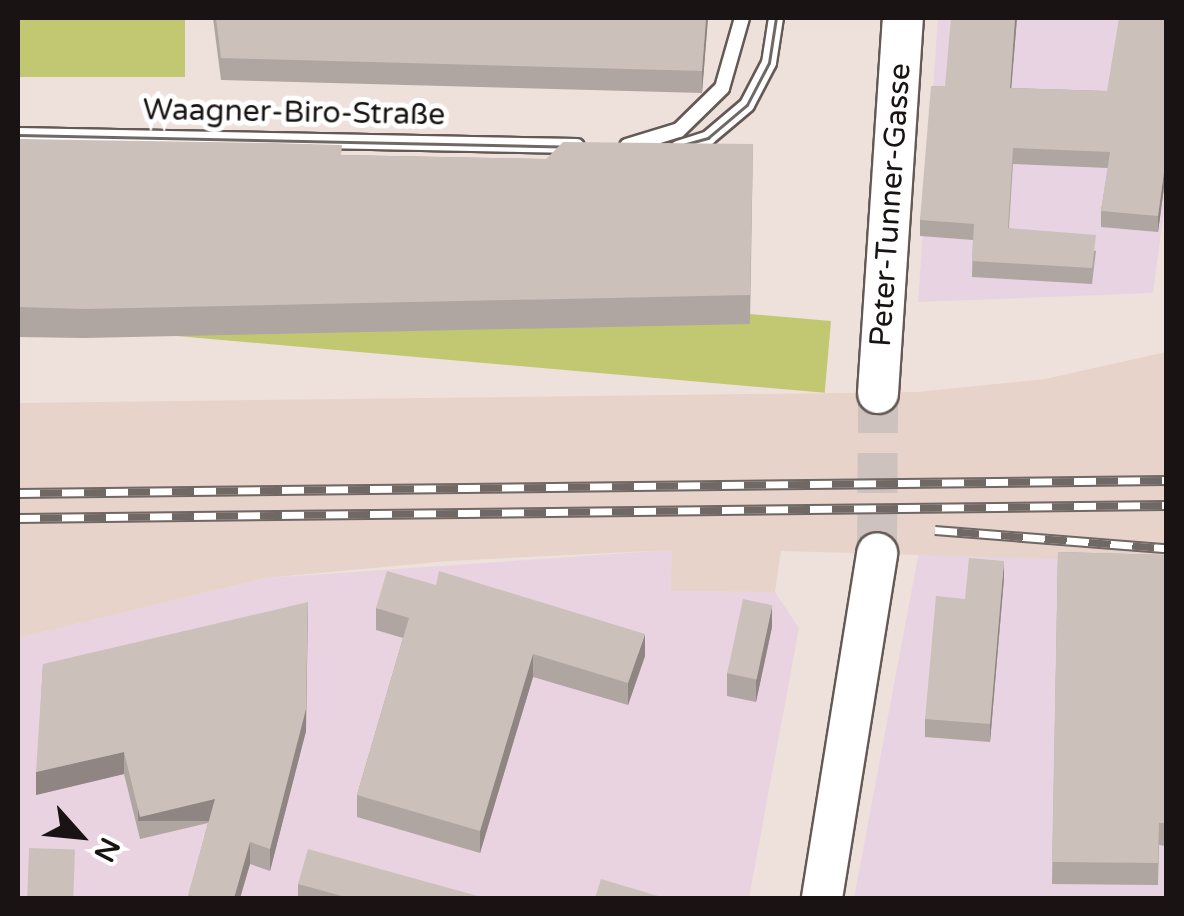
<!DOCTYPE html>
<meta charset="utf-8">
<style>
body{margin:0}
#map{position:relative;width:1184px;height:916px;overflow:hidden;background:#eee1dc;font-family:"Varela Round",sans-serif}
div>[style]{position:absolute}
.commercial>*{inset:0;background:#e8d3e2}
.industrial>*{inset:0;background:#e9d3e1}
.built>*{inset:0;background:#e8d3ca}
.green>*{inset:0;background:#c2c871;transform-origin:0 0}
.secondary-tunnel>*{height:40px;margin-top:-20px;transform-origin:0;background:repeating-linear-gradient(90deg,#cec2be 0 40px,transparent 0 60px)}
.roads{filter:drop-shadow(2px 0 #645955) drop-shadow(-2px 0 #645955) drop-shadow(0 2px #645955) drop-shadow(0 -2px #645955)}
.service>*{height:14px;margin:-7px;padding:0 7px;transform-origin:7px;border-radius:7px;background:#fff}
.secondary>*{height:40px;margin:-20px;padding:0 20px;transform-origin:20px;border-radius:20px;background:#fff}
.tram>*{height:2.5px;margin:-1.25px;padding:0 1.25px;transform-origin:1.25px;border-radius:1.25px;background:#706865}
.rail>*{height:11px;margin-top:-5.5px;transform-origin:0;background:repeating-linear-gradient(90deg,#fff 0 22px,#706865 0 44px);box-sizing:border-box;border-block:2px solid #706865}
.wall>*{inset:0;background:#afa5a1}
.shaded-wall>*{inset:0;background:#8f8683;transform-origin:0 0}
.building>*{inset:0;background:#ccc0bb;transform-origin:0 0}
span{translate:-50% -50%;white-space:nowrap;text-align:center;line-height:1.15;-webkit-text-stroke:10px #fff;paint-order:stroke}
.street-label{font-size:30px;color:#191413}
.frame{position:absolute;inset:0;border:20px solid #191413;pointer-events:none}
.north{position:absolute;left:30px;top:786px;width:100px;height:100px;-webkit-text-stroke:8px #fff;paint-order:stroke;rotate:117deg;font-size:28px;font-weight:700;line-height:40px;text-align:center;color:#191413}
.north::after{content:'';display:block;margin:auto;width:35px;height:45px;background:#191413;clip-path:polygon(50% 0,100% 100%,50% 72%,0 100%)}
</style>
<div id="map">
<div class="commercial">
<i style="clip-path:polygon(938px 18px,1166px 18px,1166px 196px,1153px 293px,918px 302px)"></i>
<i style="clip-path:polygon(919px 551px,1166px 562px,1166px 898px,854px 898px)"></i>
</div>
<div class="industrial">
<i style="clip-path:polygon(672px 550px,672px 591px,775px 592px,799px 628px,749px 898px,18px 898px,18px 638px,265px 578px)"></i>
</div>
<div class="built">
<i style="clip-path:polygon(1166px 352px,1166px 562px,781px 551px,775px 592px,671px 591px,672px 550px,449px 561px,265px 578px,18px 638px,18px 403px,917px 392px,1045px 379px)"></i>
</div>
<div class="green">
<i style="left:18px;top:18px;width:167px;height:59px"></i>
<i style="left:831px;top:321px;width:72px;height:813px;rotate:95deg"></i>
</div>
<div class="secondary-tunnel">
<i style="left:877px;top:553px;width:160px;rotate:-89.6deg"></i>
</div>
<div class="roads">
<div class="service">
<i style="left:18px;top:135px;width:559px;rotate:1.13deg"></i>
<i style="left:627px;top:146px;width:54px;rotate:-17.1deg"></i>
<i style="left:679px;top:130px;width:60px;rotate:-44.3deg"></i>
<i style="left:722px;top:88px;width:73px;rotate:-74.1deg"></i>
<i style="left:678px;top:148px;width:32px;rotate:-18deg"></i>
<i style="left:708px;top:138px;width:51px;rotate:-40.2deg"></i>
<i style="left:747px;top:105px;width:47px;rotate:-62.4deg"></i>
<i style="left:769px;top:63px;width:46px;rotate:-81.2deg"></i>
</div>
<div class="secondary">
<i style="left:878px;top:393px;width:376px;rotate:-86.2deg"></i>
<i style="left:822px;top:898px;width:349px;rotate:-80.9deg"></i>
</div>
</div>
<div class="tram">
<i style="left:18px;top:135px;width:567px;rotate:1.21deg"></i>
<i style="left:665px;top:150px;width:45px;rotate:-15.6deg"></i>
<i style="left:708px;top:138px;width:51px;rotate:-40.2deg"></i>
<i style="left:747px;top:105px;width:47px;rotate:-62.4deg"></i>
<i style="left:769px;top:63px;width:46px;rotate:-81.2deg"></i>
</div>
<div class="rail">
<i style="left:18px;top:493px;width:1148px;rotate:-0.65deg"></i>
<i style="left:18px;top:518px;width:1148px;rotate:-0.65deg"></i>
<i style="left:935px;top:530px;width:232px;rotate:4.5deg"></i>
</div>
<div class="wall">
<i style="clip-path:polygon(213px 18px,708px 18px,702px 93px,221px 80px)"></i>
<i style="clip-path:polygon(1017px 18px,1011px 88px,1107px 91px,1166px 18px,1166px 173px,1158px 232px,1101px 227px,1101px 211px,1108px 168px,1013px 164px,1009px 228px,1096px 251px,1092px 284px,972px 277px,973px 240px,920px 236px,920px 220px,945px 86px)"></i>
<i style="clip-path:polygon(18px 139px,342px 155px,546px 159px,753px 144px,750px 324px,84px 338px,18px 337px)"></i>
<i style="clip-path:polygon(1058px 552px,1166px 555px,1166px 846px,1159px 845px,1158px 885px,1052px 884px)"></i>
<i style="clip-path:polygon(1004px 578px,990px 742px,925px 737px,925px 719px,965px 599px)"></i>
<i style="clip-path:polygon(376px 608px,645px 656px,628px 705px,533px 677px,480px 853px,357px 817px,357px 795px,403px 638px,376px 630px)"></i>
<i style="clip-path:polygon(772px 627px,756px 702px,727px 696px,727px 673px)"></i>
<i style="clip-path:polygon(43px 664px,306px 731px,270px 871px,250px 864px,240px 898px,188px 898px,208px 823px,140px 839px,124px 774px,36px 795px)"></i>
<i style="clip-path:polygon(298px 884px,485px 898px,298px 898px)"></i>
</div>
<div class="shaded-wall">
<i style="clip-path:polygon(706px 18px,708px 18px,702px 93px,702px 71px)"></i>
<i style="clip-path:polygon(1015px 18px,1017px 18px,1010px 104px,1010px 88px)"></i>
<i style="clip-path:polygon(1166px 157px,1166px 173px,1158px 232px,1158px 216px)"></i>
<i style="clip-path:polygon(1004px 561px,1004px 578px,990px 742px,990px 724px)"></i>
<i style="clip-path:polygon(308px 602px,306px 731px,270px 871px,270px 849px)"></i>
<i style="clip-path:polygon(772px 605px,772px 627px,756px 702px,756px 680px)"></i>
<i style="clip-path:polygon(645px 634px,645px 656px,628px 705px,628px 683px)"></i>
<i style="clip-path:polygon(533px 654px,533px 677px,480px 853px,480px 831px)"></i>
<i style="clip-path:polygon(124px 752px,124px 774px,36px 795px,36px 772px)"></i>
<i style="left:215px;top:799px;width:22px;height:77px;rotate:90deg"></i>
<i style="clip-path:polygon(250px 842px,250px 864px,240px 898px,234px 898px)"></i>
</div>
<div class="building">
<i style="clip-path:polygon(216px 18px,706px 18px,702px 71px,221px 58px)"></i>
<i style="clip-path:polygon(951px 18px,1015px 18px,1010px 88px,1107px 91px,1119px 18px,1166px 18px,1166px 157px,1158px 216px,1101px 211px,1110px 152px,1013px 148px,1008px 228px,1096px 235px,1092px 268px,972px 261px,974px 224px,920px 220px,931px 86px,945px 86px)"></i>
<i style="clip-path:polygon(18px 139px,275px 143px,342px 145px,341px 155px,546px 159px,563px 142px,753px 144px,750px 295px,84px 309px,18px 307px)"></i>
<i style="clip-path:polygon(1058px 552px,1166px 555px,1166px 823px,1159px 823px,1158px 863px,1052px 862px)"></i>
<i style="clip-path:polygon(969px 558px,1004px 561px,990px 724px,925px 719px,936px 596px,965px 599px)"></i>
<i style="clip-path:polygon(387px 571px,436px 585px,439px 571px,645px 634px,628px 683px,533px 654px,480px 831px,357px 795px,409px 618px,376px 608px)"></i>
<i style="left:743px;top:599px;width:30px;height:76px;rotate:12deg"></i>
<i style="clip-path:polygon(308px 602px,306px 709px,270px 849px,250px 842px,234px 898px,200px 898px,188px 895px,215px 799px,140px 817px,124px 752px,36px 772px,43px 664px)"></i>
<i style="left:29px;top:848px;width:46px;height:50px;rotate:2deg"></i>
<i style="clip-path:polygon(308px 849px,485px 898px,349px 898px,298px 884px)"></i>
<i style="clip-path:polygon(601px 879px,658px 896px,657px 898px,595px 898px)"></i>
</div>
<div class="street-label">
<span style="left:294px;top:113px;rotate:1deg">Waagner-Biro-Straße</span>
<span style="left:891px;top:205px;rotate:-86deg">Peter-Tunner-Gasse</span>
</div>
<div class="frame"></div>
<div class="north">N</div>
</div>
